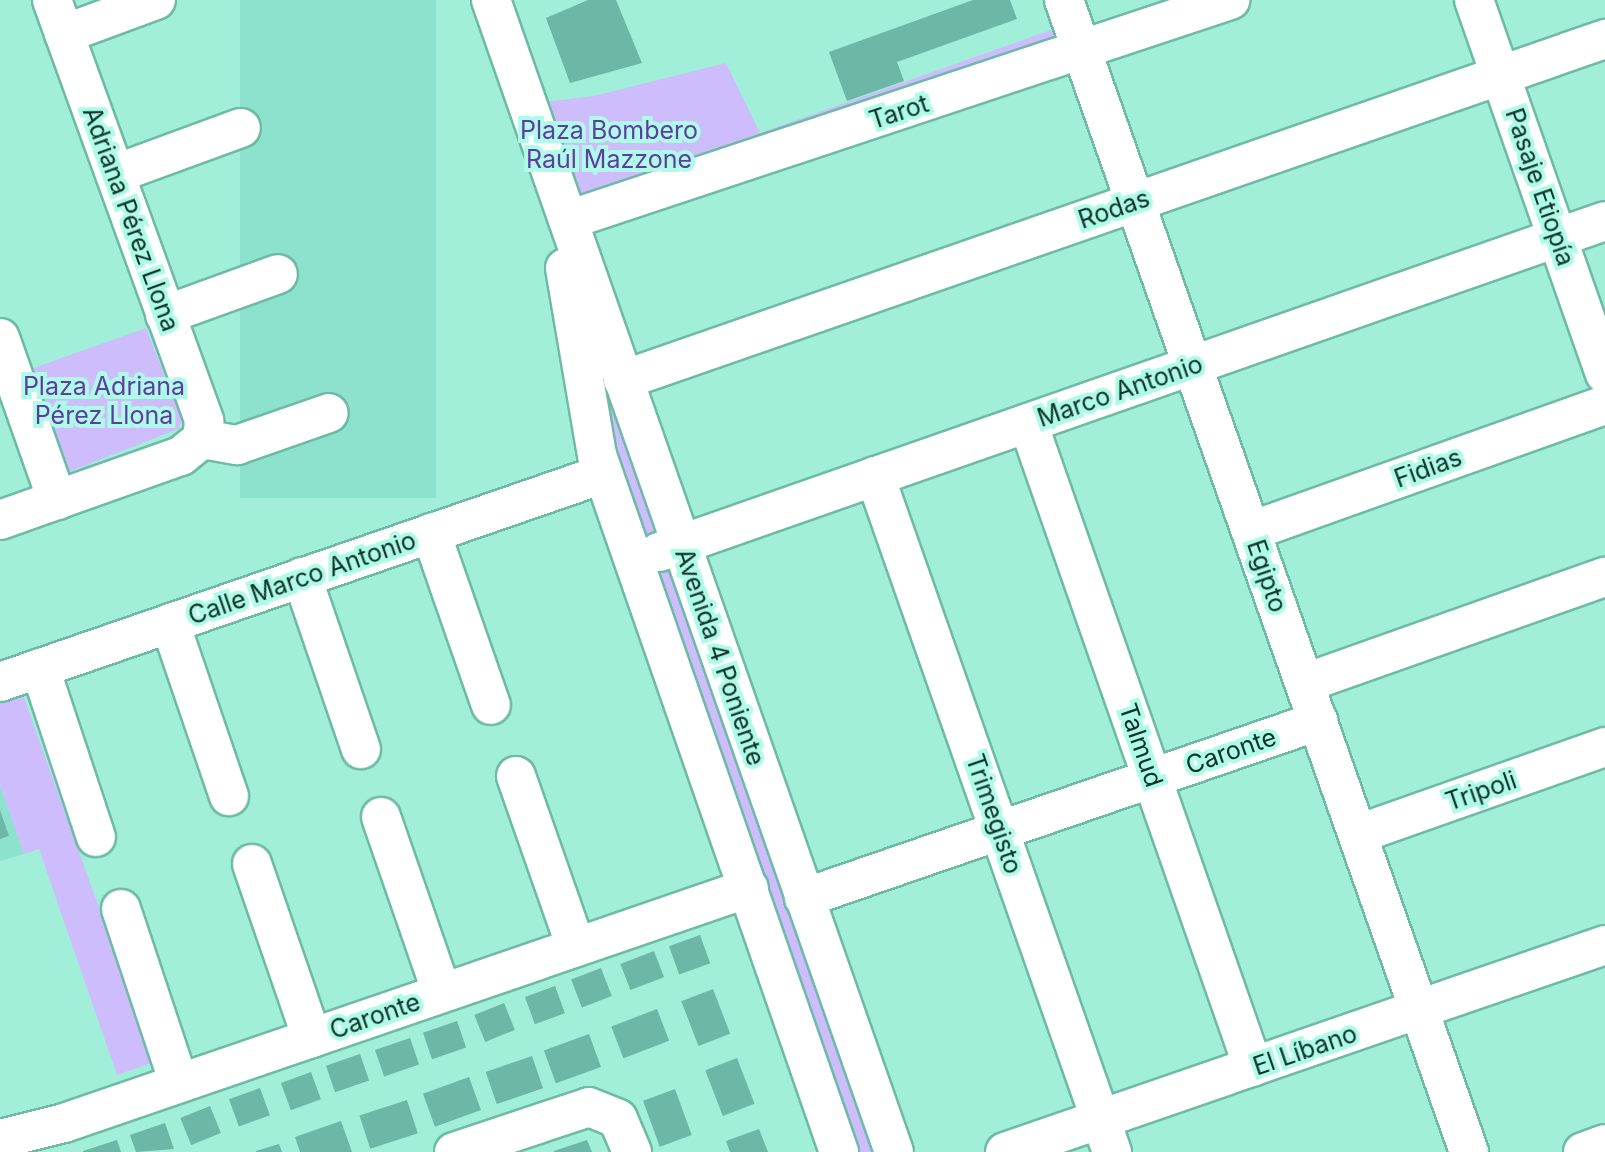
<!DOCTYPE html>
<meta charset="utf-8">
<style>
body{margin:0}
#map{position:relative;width:1605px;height:1152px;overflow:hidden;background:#a1eed9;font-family:Inter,sans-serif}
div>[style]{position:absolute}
.built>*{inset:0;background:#8ce2cc;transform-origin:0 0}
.green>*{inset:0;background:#cebdfd}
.building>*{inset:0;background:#6cb7a5;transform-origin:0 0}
.roads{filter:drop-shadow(2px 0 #6ebaa7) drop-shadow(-2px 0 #6ebaa7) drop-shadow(0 2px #6ebaa7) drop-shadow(0 -2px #6ebaa7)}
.minor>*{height:38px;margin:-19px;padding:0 19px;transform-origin:19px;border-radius:19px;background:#fff}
span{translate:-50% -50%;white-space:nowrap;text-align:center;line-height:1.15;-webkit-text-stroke:8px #aefbe7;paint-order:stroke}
.street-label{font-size:25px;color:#11312a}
.park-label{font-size:25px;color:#613ba4}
</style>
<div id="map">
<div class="built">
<i style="left:240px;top:0;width:196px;height:498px"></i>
<i style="clip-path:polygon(0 785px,24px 854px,0 861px)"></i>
</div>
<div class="green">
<i style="clip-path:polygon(1054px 29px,1060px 44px,573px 211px,536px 103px,594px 96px,726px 63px,760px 133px)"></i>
<i style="clip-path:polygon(146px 328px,182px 421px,178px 429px,66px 473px,28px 370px)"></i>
<i style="clip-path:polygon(592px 340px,660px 527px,650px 537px,642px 533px,597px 411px)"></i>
<i style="clip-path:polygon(666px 557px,878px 1152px,850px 1152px,647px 564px)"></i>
<i style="clip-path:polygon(22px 692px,154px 1062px,117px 1075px,39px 849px,24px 854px,0 785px,0 699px)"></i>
</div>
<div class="building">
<i style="clip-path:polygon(588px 0,616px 0,642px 63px,570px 83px,546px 18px)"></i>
<i style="clip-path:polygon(973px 0,1010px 0,1017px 19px,897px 62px,904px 81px,847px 101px,829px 52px)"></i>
<i style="clip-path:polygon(0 810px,9px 836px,0 839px)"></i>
<i style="left:700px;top:935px;width:30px;height:33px;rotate:70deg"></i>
<i style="left:654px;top:951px;width:28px;height:36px;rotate:69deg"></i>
<i style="left:601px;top:968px;width:30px;height:32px;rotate:69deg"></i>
<i style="left:555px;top:986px;width:29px;height:32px;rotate:70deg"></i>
<i style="left:713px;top:989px;width:48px;height:34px;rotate:69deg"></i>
<i style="left:504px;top:1003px;width:29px;height:32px;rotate:68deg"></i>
<i style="left:657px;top:1009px;width:34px;height:49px;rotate:69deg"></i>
<i style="left:457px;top:1021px;width:28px;height:36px;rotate:71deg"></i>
<i style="left:589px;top:1034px;width:35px;height:48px;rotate:70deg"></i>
<i style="left:410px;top:1038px;width:28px;height:37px;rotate:71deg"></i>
<i style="left:360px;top:1054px;width:28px;height:36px;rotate:71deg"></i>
<i style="left:532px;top:1056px;width:34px;height:49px;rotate:71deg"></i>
<i style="left:737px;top:1058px;width:49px;height:34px;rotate:69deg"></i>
<i style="left:311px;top:1072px;width:29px;height:32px;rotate:70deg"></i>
<i style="left:469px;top:1077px;width:35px;height:49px;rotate:70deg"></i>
<i style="left:260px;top:1088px;width:29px;height:33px;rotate:70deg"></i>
<i style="left:675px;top:1089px;width:49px;height:34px;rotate:70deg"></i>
<i style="left:407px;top:1100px;width:35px;height:50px;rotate:72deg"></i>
<i style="left:210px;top:1106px;width:29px;height:32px;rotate:68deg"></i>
<i style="clip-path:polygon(341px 1121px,352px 1152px,300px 1152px,295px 1137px)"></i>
<i style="clip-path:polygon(165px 1123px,174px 1149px,136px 1152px,130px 1135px)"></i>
<i style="clip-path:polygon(759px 1129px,768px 1152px,730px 1152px,726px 1141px)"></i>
<i style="clip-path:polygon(117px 1140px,121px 1152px,83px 1152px,83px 1151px)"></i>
<i style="clip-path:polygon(587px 1140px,592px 1152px,554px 1152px,554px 1151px)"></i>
<i style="clip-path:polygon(279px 1144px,282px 1152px,256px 1152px,256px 1151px)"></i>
</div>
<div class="roads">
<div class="minor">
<i style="left:52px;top:0;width:448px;rotate:70.1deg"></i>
<i style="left:204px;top:421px;width:18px;rotate:96deg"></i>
<i style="left:491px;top:0;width:1220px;rotate:70.72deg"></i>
<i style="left:1064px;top:0;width:1221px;rotate:70.63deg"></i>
<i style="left:1474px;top:0;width:396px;rotate:70.7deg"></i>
<i style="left:64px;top:34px;width:98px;rotate:-20.3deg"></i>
<i style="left:115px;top:174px;width:134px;rotate:-20.1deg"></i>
<i style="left:568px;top:220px;width:698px;rotate:-18.38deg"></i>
<i style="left:565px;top:268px;width:190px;rotate:80.3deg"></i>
<i style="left:597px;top:455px;width:738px;rotate:70.85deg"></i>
<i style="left:165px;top:315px;width:120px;rotate:-19.9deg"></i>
<i style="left:0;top:338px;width:172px;rotate:70.6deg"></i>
<i style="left:623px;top:380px;width:1040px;rotate:-19.15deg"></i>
<i style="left:1028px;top:423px;width:682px;rotate:70.74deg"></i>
<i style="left:202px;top:439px;width:36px;rotate:10deg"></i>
<i style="left:237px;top:445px;width:97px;rotate:-19.2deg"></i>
<i style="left:875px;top:476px;width:716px;rotate:70.68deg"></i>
<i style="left:0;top:520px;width:192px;rotate:-19.5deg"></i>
<i style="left:181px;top:456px;width:27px;rotate:-39deg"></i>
<i style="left:1251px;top:531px;width:376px;rotate:-19.6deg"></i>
<i style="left:431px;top:533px;width:182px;rotate:70.8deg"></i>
<i style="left:659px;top:552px;width:1002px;rotate:-19.28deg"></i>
<i style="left:302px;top:577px;width:182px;rotate:71.1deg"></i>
<i style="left:170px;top:623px;width:183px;rotate:71.2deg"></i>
<i style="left:40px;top:668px;width:178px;rotate:71.7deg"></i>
<i style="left:0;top:682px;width:638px;rotate:-19.03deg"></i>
<i style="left:1305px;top:683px;width:318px;rotate:-19.5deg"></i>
<i style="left:516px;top:776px;width:181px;rotate:70.7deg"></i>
<i style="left:381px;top:817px;width:186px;rotate:70.9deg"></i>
<i style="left:1358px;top:834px;width:262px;rotate:-19.4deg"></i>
<i style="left:252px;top:864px;width:184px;rotate:71deg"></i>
<i style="left:804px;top:898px;width:544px;rotate:-19deg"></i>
<i style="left:121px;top:909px;width:183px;rotate:71.6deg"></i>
<i style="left:0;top:1139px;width:66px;rotate:-14deg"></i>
<i style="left:64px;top:1123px;width:724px;rotate:-18.94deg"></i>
<i style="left:454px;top:1152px;width:142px;rotate:-18.4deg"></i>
<i style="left:589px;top:1107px;width:31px;rotate:22deg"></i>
<i style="left:618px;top:1119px;width:36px;rotate:67deg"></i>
<i style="left:1005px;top:1152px;width:635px;rotate:-19.03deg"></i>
<i style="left:1583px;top:1152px;width:23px;rotate:-20deg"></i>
</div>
</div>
<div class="street-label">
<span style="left:899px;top:112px;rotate:-18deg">Tarot</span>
<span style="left:1540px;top:187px;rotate:71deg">Pasaje Etiopía</span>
<span style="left:1114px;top:209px;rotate:-19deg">Rodas</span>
<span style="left:131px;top:219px;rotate:70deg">Adriana Pérez Llona</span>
<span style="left:1120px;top:391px;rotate:-19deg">Marco Antonio</span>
<span style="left:1428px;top:468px;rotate:-20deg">Fidias</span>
<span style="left:1267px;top:576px;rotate:71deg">Egipto</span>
<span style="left:302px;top:578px;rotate:-19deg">Calle Marco Antonio</span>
<span style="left:720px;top:657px;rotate:71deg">Avenida 4 Poniente</span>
<span style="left:1141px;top:745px;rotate:71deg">Talmud</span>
<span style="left:1231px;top:751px;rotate:-19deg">Caronte</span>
<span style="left:1481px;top:791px;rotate:-19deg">Tripoli</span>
<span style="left:994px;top:814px;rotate:71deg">Trimegisto</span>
<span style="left:375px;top:1016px;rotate:-19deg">Caronte</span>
<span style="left:1305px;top:1050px;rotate:-19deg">El Líbano</span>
</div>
<div class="park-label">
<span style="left:609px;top:145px">Plaza Bombero<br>Raúl Mazzone</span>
<span style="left:104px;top:401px">Plaza Adriana<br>Pérez Llona</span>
</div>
</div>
